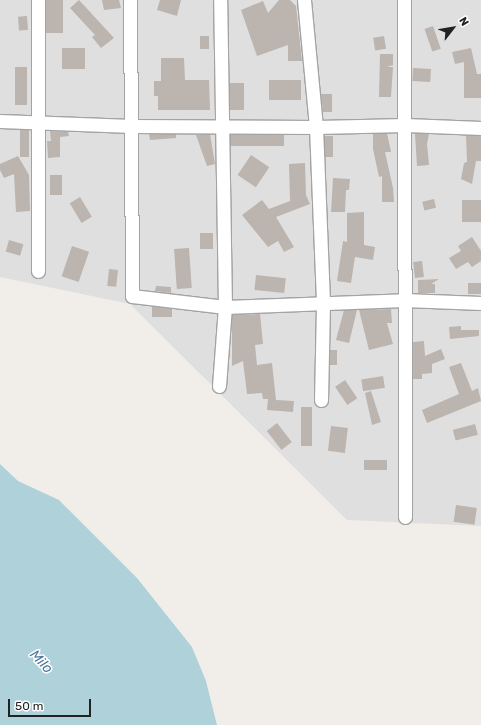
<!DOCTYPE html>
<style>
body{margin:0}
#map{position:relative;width:481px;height:725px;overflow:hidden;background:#f1eeea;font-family:Rubik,sans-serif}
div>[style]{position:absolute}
.residential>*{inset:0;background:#e0dfdf}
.water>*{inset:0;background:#afd2da}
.building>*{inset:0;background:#bbb4af;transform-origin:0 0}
.roads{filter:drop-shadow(1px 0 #a3a3a3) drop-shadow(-1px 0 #a3a3a3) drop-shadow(0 1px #a3a3a3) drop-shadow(0 -1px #a3a3a3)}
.minor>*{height:13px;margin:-6.5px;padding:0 6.5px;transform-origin:6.5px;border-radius:6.5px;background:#fff}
span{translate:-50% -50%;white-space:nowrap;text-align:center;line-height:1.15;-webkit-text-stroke:3px #fff;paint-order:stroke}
.water-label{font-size:14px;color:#4f789b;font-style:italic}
.north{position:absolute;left:433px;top:8px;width:40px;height:40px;-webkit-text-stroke:3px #fff;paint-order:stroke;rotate:59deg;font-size:11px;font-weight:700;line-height:16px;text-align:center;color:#222}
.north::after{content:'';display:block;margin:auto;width:14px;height:18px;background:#222;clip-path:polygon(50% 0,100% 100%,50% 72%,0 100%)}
.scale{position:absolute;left:8px;top:699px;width:83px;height:18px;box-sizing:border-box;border:2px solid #222;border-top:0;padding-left:5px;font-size:12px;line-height:14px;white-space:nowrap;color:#222;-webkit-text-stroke:3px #fff;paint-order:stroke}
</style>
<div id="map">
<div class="residential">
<i style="clip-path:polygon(0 0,481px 0,481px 526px,347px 520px,130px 304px,0 277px)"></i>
</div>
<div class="water">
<i style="clip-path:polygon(0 464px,18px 481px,59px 500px,137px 578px,192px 647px,206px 681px,217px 725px,0 725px)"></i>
</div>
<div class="building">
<i style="left:46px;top:0;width:17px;height:33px"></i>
<i style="clip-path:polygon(79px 0,114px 38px,101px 48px,92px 37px,95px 35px,70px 8px)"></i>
<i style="clip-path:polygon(102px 0,119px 0,121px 8px,104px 10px)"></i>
<i style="clip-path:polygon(160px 0,181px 0,177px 16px,157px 10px)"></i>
<i style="clip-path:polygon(279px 0,290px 0,296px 6px,302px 61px,288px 61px,288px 45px,257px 56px,241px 10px,263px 1px,268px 13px)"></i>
<i style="left:27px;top:16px;width:14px;height:9px;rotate:86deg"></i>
<i style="left:433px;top:26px;width:24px;height:9px;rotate:71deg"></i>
<i style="left:200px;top:36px;width:9px;height:13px"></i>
<i style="left:384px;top:36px;width:13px;height:11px;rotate:81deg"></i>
<i style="left:62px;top:48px;width:23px;height:21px"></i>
<i style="clip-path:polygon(471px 48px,477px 74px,481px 74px,481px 98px,464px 98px,464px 62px,455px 64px,452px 52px)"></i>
<i style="clip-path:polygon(380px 54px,393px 54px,393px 65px,387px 67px,393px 67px,391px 97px,379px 97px)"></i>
<i style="clip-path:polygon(161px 58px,184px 58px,185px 80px,209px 80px,210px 110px,158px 110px,158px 96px,154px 96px,154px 81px,161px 81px)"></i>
<i style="left:15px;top:67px;width:12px;height:38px"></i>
<i style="left:413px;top:68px;width:18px;height:13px;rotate:3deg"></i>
<i style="left:301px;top:80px;width:20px;height:32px;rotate:90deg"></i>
<i style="left:244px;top:83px;width:27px;height:15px;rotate:90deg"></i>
<i style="clip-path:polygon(321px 94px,332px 94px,332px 112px,323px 112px)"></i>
<i style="left:20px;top:130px;width:9px;height:27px"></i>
<i style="clip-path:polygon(50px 131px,68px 132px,69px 136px,60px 137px,60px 157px,48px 158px,47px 141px,51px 141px)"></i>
<i style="clip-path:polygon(387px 133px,391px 152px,385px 152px,393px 188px,394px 202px,382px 202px,382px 176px,379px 177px,373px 149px,373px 134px)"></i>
<i style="clip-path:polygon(415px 133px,429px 134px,427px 144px,429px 165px,417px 166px)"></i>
<i style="clip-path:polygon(149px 134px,176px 134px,176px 138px,150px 140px)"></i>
<i style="clip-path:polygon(210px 134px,215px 164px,207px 166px,196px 135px)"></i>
<i style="left:230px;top:135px;width:54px;height:11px"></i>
<i style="clip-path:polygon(466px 135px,481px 136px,481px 161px,476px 161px,472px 184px,461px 179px,464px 163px,467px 162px)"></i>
<i style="left:324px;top:136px;width:9px;height:21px"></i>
<i style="left:251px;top:155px;width:22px;height:24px;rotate:34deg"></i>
<i style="clip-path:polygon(18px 156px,29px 175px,30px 211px,16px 212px,14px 174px,4px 178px,0 170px,0 164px)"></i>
<i style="clip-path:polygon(305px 163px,306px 195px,310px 204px,276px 217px,294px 247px,284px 252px,278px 241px,268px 247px,242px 215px,262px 200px,269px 209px,290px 201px,289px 164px)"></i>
<i style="left:50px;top:175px;width:12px;height:20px"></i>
<i style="clip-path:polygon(333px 178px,350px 179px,349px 190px,346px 190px,345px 212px,331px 212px)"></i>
<i style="left:80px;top:197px;width:23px;height:12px;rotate:59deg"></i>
<i style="left:434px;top:199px;width:9px;height:12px;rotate:77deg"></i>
<i style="left:481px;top:200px;width:22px;height:19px;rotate:90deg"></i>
<i style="clip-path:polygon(364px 212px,364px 245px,375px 247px,373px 260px,355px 257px,351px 283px,337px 281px,343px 241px,347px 242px,347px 213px)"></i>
<i style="left:200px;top:233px;width:13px;height:16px"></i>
<i style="clip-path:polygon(472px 237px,481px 251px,481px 261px,472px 267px,468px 262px,456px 269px,449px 258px,461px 251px,458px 246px)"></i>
<i style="left:9px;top:240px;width:15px;height:12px;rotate:16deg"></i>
<i style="left:72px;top:246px;width:18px;height:32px;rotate:19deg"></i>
<i style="left:189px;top:248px;width:40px;height:15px;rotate:86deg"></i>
<i style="left:422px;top:261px;width:16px;height:9px;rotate:83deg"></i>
<i style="left:109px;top:269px;width:9px;height:17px;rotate:6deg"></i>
<i style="left:256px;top:275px;width:30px;height:15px;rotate:6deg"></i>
<i style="clip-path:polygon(439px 279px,431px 284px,435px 284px,435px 293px,418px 293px,418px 280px)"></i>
<i style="left:468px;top:283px;width:13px;height:11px"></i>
<i style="clip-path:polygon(156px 286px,171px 287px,171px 293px,155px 291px)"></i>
<i style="clip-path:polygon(152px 306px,172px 309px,172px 317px,152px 317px)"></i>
<i style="clip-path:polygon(391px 309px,392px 323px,387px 323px,393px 344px,369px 350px,359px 310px)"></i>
<i style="clip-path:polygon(344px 310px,357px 310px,349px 343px,336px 340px)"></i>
<i style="clip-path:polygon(260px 314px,263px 344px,255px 345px,257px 365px,272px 363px,276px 400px,294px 401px,293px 412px,267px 410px,268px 399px,263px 399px,262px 393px,247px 394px,243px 361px,232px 366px,232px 315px)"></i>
<i style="clip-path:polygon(461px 326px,461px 330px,479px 330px,479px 336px,450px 339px,449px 327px)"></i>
<i style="clip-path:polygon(424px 341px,425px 356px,441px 349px,445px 359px,432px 364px,432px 373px,422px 374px,422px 379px,413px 379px,413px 342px)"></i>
<i style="left:330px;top:350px;width:7px;height:15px"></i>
<i style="clip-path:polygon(461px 363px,472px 391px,478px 388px,481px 401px,427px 423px,422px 410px,459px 394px,449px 367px)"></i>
<i style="left:383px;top:376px;width:12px;height:22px;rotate:81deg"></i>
<i style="left:345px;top:380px;width:22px;height:12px;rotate:56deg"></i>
<i style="clip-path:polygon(371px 391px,381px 422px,372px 425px,365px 393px)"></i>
<i style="left:301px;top:407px;width:11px;height:39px"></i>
<i style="left:277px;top:423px;width:24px;height:13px;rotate:52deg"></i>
<i style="left:475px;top:424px;width:11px;height:23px;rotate:75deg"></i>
<i style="left:331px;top:426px;width:17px;height:25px;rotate:7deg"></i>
<i style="left:364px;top:460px;width:23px;height:10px"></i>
<i style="left:456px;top:505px;width:21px;height:17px;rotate:8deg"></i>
</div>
<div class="roads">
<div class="minor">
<i style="left:130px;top:0;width:296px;rotate:89.6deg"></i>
<i style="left:132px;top:296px;width:94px;rotate:6.7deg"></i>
<i style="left:225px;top:307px;width:179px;rotate:-2.2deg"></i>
<i style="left:404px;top:300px;width:77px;rotate:2.2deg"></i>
<i style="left:304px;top:0;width:128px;rotate:84.6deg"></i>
<i style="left:316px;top:127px;width:178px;rotate:87.7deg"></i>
<i style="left:323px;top:305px;width:95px;rotate:91.2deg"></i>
<i style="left:404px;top:0;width:517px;rotate:89.89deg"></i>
<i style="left:0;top:121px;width:132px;rotate:2.2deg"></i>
<i style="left:132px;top:126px;width:184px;rotate:0.3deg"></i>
<i style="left:316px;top:127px;width:90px;rotate:-1.3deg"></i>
<i style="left:406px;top:125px;width:75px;rotate:2.3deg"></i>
<i style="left:38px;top:271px;width:271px;rotate:-90deg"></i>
<i style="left:219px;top:386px;width:79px;rotate:-85.7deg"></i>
<i style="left:225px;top:307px;width:307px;rotate:-90.9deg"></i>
</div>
</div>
<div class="water-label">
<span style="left:41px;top:662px;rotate:47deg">Milo</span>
</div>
<div class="north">N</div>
<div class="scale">50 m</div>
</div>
